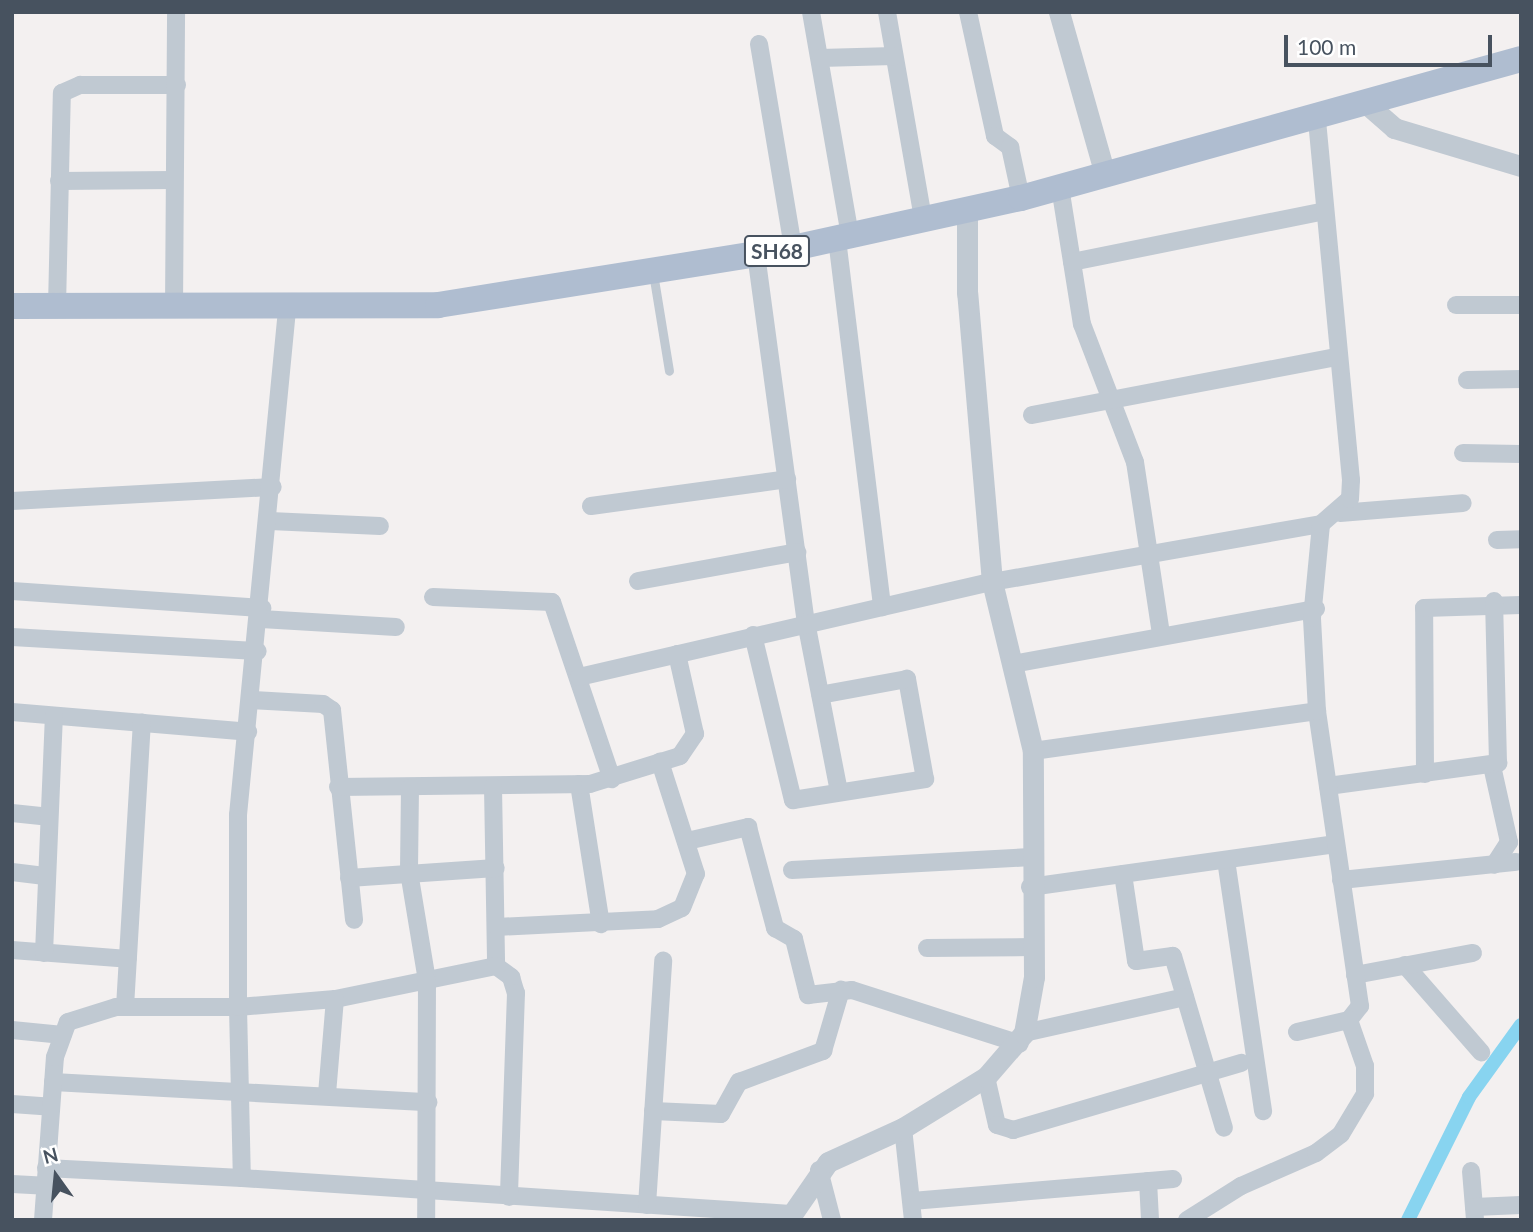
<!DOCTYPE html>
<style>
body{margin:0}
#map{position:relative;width:1533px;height:1232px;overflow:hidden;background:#f3f0f0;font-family:Lato,sans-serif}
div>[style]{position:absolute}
.canal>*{height:14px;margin:-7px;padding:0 7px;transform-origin:7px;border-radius:7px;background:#88d4f0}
.service>*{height:9px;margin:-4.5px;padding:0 4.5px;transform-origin:4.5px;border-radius:4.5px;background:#c0c9d2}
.minor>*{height:18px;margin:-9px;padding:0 9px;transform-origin:9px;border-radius:9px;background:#c0c9d2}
.tertiary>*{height:21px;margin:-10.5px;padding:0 10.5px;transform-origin:10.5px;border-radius:10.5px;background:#c0c9d2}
.primary>*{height:26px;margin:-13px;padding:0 13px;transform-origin:13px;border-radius:13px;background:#afbdd0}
span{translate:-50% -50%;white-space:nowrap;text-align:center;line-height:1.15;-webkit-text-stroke:7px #fff;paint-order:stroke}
.shield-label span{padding:2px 5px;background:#fff;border:2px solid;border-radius:5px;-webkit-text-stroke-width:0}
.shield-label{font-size:21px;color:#47525f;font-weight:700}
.frame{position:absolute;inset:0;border:14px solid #47525f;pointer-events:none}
.north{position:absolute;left:21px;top:1141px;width:70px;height:70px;-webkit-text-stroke:5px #fff;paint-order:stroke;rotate:345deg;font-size:19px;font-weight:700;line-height:28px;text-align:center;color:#47525f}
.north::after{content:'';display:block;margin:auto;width:24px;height:32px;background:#47525f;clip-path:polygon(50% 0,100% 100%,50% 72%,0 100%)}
.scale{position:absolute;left:1284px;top:35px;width:208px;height:32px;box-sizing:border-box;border:4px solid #47525f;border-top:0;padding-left:9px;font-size:21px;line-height:24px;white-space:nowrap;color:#47525f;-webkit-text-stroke:5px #fff;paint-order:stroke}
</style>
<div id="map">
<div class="canal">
<i style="left:1408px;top:1220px;width:137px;rotate:-63.6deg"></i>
<i style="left:1469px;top:1097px;width:89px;rotate:-54.2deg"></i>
</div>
<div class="service">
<i style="left:653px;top:273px;width:99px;rotate:80.7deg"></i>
</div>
<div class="minor">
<i style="left:811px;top:12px;width:227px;rotate:80.1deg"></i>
<i style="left:887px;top:12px;width:209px;rotate:80.1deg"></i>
<i style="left:968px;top:12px;width:127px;rotate:77.7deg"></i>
<i style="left:995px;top:136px;width:19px;rotate:36deg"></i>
<i style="left:1010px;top:147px;width:52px;rotate:77.8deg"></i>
<i style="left:759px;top:44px;width:207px;rotate:80.5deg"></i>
<i style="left:820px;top:58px;width:74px;rotate:-1.5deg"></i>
<i style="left:59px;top:181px;width:113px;rotate:-0.5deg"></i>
<i style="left:1060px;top:187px;width:139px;rotate:80.9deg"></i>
<i style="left:1082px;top:324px;width:148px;rotate:69deg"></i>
<i style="left:1135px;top:462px;width:173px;rotate:81.4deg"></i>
<i style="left:837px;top:239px;width:371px;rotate:83deg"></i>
<i style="left:756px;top:254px;width:371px;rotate:82.3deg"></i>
<i style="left:806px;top:622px;width:173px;rotate:79deg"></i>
<i style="left:1072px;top:262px;width:257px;rotate:-11.4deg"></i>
<i style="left:1456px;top:305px;width:65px"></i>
<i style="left:57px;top:307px;width:214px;rotate:-88.7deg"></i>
<i style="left:62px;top:93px;width:20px;rotate:-24deg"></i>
<i style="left:80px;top:85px;width:97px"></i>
<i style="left:174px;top:309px;width:297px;rotate:-89.6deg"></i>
<i style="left:1467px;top:380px;width:54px;rotate:-1.1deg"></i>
<i style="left:1032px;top:415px;width:309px;rotate:-10.8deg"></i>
<i style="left:1463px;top:453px;width:58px;rotate:1deg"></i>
<i style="left:12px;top:501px;width:261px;rotate:-3.1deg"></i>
<i style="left:591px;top:506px;width:198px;rotate:-7.8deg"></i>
<i style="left:1340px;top:513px;width:123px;rotate:-4.6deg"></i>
<i style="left:270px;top:521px;width:110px;rotate:2.6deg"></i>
<i style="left:1497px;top:540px;width:24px;rotate:-2deg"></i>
<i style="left:638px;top:581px;width:162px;rotate:-10.3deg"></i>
<i style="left:12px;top:591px;width:251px;rotate:3.9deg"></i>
<i style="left:433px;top:597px;width:119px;rotate:2.4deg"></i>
<i style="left:552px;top:602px;width:187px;rotate:71.3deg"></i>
<i style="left:261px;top:619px;width:135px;rotate:3.4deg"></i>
<i style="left:753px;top:635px;width:170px;rotate:76.4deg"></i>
<i style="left:793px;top:800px;width:134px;rotate:-9deg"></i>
<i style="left:925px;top:779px;width:102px;rotate:-100.2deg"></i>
<i style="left:907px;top:679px;width:88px;rotate:169.6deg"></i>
<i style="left:12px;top:637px;width:246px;rotate:3.3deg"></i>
<i style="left:1012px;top:664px;width:309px;rotate:-10.3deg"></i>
<i style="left:579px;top:677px;width:424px;rotate:-13deg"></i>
<i style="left:992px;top:582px;width:334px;rotate:-10deg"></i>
<i style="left:252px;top:700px;width:71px;rotate:3.2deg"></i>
<i style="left:323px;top:704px;width:11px;rotate:34deg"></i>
<i style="left:332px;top:710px;width:211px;rotate:84deg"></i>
<i style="left:12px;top:712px;width:237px;rotate:4.8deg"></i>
<i style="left:1033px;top:751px;width:287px;rotate:-8deg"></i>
<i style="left:1492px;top:766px;width:78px;rotate:77.4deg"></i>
<i style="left:1509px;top:842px;width:27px;rotate:123deg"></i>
<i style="left:1425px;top:774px;width:166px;rotate:-90.3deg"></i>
<i style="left:1424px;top:608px;width:97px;rotate:-1.8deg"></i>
<i style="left:579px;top:784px;width:142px;rotate:81.1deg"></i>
<i style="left:1328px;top:786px;width:172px;rotate:-7.7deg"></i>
<i style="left:1498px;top:763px;width:162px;rotate:-91.4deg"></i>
<i style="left:338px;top:787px;width:252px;rotate:-0.7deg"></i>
<i style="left:590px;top:784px;width:94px;rotate:-17.3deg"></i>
<i style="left:680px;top:756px;width:27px;rotate:-56deg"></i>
<i style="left:695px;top:734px;width:82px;rotate:-102.7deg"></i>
<i style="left:493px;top:787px;width:179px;rotate:89deg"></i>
<i style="left:496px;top:966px;width:164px;rotate:168.4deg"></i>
<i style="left:335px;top:999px;width:97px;rotate:175.3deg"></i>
<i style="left:238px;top:1007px;width:171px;rotate:88.7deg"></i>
<i style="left:242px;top:1178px;width:550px;rotate:3.75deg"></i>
<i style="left:410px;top:788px;width:84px;rotate:90.7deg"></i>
<i style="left:409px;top:872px;width:110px;rotate:80.6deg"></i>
<i style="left:427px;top:981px;width:239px;rotate:90.2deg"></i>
<i style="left:12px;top:813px;width:36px;rotate:6deg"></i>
<i style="left:687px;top:841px;width:63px;rotate:-12.9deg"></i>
<i style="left:748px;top:827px;width:105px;rotate:75deg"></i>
<i style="left:775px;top:928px;width:22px;rotate:30deg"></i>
<i style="left:794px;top:939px;width:58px;rotate:76deg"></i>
<i style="left:808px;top:995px;width:44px;rotate:-6.5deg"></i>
<i style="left:852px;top:990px;width:176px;rotate:17.8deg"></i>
<i style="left:1226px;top:860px;width:254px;rotate:81.6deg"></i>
<i style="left:792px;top:870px;width:239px;rotate:-3.1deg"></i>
<i style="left:12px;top:872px;width:33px;rotate:7deg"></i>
<i style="left:1123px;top:874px;width:88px;rotate:81.5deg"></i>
<i style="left:1136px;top:961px;width:37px;rotate:-8deg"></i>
<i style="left:1173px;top:956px;width:179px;rotate:73.5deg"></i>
<i style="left:349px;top:878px;width:147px;rotate:-3.9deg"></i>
<i style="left:1341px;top:880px;width:176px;rotate:-5.9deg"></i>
<i style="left:1030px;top:887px;width:309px;rotate:-8deg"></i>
<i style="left:497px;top:927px;width:161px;rotate:-2.8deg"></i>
<i style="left:658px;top:919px;width:26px;rotate:-25deg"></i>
<i style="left:682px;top:908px;width:37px;rotate:-68deg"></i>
<i style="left:696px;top:874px;width:118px;rotate:-107.8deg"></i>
<i style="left:927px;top:948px;width:106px;rotate:-0.5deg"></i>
<i style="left:12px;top:950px;width:116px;rotate:4.4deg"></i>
<i style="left:44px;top:953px;width:237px;rotate:-87.6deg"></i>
<i style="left:1405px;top:965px;width:116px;rotate:48.9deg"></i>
<i style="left:496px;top:966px;width:19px;rotate:36deg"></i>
<i style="left:511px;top:977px;width:17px;rotate:73deg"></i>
<i style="left:516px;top:993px;width:204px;rotate:92deg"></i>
<i style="left:1355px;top:975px;width:120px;rotate:-10.6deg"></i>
<i style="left:125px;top:1007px;width:285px;rotate:-86.6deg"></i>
<i style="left:12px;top:1030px;width:51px;rotate:5.6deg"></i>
<i style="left:1297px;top:1032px;width:53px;rotate:-13deg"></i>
<i style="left:1349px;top:1020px;width:18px;rotate:-52deg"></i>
<i style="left:1360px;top:1006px;width:298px;rotate:-98.3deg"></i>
<i style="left:1317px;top:711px;width:93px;rotate:-93.1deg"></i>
<i style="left:1312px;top:618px;width:94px;rotate:-84.5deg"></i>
<i style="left:1321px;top:524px;width:38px;rotate:-41deg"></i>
<i style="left:1350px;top:499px;width:19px;rotate:-87deg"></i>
<i style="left:1351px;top:480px;width:364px;rotate:-95.4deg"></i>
<i style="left:1024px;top:1033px;width:165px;rotate:-12.6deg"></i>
<i style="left:986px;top:1077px;width:49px;rotate:77.1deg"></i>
<i style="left:997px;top:1125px;width:17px;rotate:17deg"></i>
<i style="left:1013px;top:1130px;width:238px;rotate:-16.4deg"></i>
<i style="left:53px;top:1082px;width:376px;rotate:3.1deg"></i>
<i style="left:327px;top:1094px;width:95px;rotate:-85.2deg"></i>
<i style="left:12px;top:1104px;width:39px;rotate:4deg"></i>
<i style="left:653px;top:1111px;width:68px;rotate:2.5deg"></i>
<i style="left:721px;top:1114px;width:37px;rotate:-61deg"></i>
<i style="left:739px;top:1082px;width:90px;rotate:-20.3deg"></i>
<i style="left:823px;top:1051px;width:64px;rotate:-73.6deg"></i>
<i style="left:903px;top:1128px;width:93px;rotate:83.8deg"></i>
<i style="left:46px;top:1168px;width:196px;rotate:2.9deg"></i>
<i style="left:819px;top:1170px;width:52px;rotate:75.4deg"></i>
<i style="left:1471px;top:1171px;width:49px;rotate:85.3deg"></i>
<i style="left:1148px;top:1181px;width:39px;rotate:87deg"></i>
<i style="left:12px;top:1184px;width:33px;rotate:3deg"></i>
<i style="left:912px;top:1201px;width:262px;rotate:-4.8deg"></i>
<i style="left:647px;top:1205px;width:245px;rotate:-86.2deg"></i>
<i style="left:1474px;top:1207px;width:47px;rotate:-2.4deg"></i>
<i style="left:43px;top:1220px;width:163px;rotate:-85.8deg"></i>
<i style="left:55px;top:1057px;width:37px;rotate:-70deg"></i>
<i style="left:68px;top:1022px;width:50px;rotate:-17.4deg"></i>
<i style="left:116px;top:1007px;width:122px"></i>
<i style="left:238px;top:1007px;width:192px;rotate:-90deg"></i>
<i style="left:238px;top:815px;width:507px;rotate:-84.46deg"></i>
<i style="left:1187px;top:1220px;width:64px;rotate:-32.2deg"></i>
<i style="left:1241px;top:1186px;width:82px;rotate:-23.7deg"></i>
<i style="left:1316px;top:1153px;width:31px;rotate:-37deg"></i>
<i style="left:1341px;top:1134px;width:47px;rotate:-59deg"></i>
<i style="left:1365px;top:1094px;width:28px;rotate:-90deg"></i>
<i style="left:1365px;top:1066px;width:49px;rotate:-109.2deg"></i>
</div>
<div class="tertiary">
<i style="left:1059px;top:12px;width:169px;rotate:74.2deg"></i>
<i style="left:1368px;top:105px;width:35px;rotate:41deg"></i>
<i style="left:1394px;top:128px;width:133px;rotate:16.7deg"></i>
<i style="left:788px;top:1220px;width:70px;rotate:-55.4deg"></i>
<i style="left:828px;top:1162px;width:82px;rotate:-24.4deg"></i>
<i style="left:903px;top:1128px;width:97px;rotate:-31.6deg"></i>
<i style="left:986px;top:1077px;width:58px;rotate:-49.2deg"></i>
<i style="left:1024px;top:1033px;width:57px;rotate:-79.9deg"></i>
<i style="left:1034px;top:977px;width:226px;rotate:-90.3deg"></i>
<i style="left:1033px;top:751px;width:174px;rotate:-103.6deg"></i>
<i style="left:992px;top:582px;width:290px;rotate:-94.9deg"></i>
<i style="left:967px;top:293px;width:82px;rotate:-90deg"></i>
</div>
<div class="primary">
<i style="left:12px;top:306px;width:426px;rotate:-0.1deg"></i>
<i style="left:438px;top:305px;width:360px;rotate:-9.1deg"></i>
<i style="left:793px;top:248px;width:233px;rotate:-12.4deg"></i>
<i style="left:1021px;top:198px;width:519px;rotate:-15.54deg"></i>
</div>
<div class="shield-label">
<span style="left:777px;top:251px">SH68</span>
</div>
<div class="frame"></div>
<div class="north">N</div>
<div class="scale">100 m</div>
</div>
